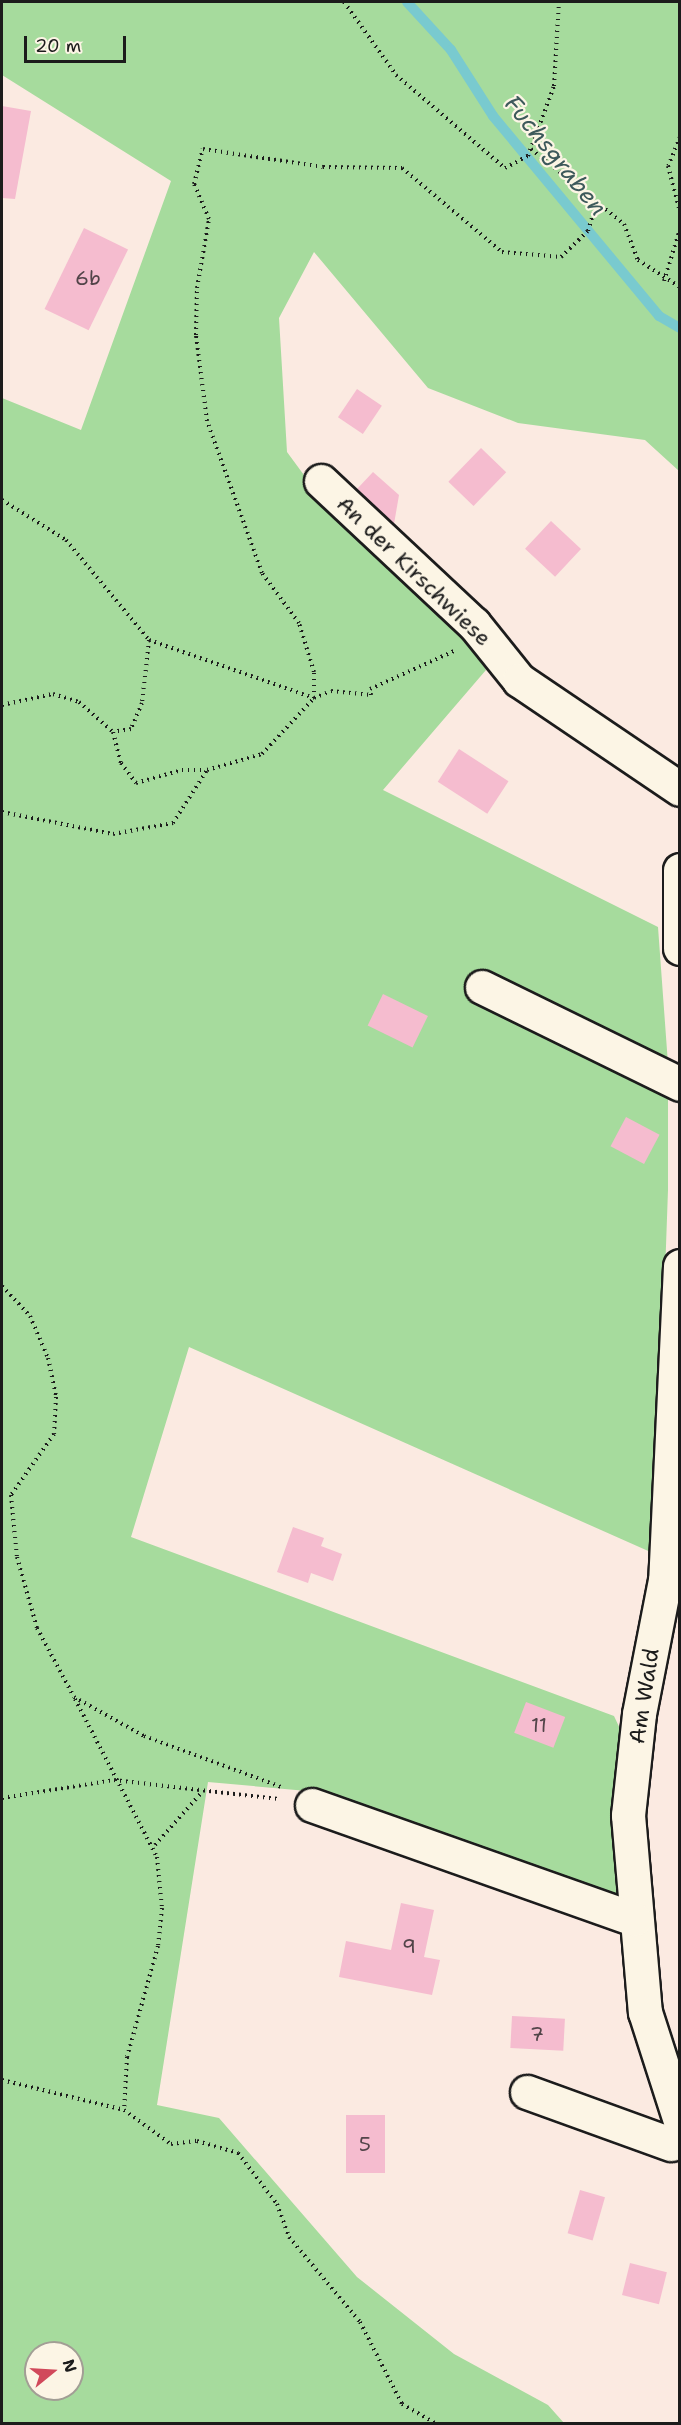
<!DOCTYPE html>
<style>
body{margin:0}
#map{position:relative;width:681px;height:2425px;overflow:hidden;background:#fbeae1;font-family:"Shantell Sans",sans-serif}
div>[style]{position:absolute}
.green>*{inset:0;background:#a6db9d}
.stream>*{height:10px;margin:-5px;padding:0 5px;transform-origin:5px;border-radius:5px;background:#79cacf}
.building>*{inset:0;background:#f5bccf;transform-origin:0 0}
.path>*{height:4px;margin-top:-2px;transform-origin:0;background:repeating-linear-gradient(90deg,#1c1c1c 0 1.5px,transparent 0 6px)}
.roads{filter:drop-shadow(2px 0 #1c1c1c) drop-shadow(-2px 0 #1c1c1c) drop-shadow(0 2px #1c1c1c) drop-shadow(0 -2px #1c1c1c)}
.minor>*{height:33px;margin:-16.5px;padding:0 16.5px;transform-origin:16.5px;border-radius:16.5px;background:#fcf5e5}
span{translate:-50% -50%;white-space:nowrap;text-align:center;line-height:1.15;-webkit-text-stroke:4.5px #fcf5e5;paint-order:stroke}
.number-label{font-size:20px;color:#524449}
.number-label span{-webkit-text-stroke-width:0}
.street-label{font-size:22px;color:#1c1c1c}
.water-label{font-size:24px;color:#3d595b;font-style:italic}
.frame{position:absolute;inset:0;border:3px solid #1c1c1c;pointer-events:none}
.north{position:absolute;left:24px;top:2341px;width:60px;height:60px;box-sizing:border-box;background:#fcf5e5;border:2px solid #a29e95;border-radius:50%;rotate:72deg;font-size:16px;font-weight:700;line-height:24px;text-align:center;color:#1c1c1c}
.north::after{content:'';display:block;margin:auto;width:21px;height:27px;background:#d1495b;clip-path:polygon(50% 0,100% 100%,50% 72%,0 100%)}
.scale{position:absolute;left:24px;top:36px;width:102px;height:27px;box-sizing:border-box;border:3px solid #1c1c1c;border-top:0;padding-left:8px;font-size:18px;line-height:21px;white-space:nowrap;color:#1c1c1c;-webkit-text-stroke:4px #fcf5e5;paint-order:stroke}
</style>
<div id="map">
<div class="green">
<i style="clip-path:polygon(evenodd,2px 2px,679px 2px,679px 471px,645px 440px,518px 423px,428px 388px,314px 252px,279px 318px,287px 452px,312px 486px,467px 638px,486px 670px,383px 790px,658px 927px,668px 1064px,668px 1190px,655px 1554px,189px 1347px,131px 1537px,614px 1716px,622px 1733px,623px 1906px,307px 1791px,208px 1782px,157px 2105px,219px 2118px,357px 2277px,454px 2354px,548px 2405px,564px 2423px,2px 2423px,2px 398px,81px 430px,171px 181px,2px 75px,2px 2px,36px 2353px,72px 2353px,72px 2389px,36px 2389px,36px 2353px)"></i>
</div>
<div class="stream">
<i style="left:407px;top:2px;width:65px;rotate:47.5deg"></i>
<i style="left:451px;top:50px;width:78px;rotate:57.5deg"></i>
<i style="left:493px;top:116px;width:260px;rotate:50.3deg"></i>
<i style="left:659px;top:316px;width:24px;rotate:30deg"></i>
</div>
<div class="building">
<i style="clip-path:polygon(2px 106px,31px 111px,15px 199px,2px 198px)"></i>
<i style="left:84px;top:228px;width:49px;height:90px;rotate:26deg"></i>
<i style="left:357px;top:389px;width:30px;height:34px;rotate:34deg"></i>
<i style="left:481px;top:448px;width:35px;height:47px;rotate:44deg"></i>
<i style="clip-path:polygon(373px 472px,399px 495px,394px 524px,357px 489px)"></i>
<i style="left:551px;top:521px;width:41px;height:38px;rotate:43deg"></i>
<i style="left:459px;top:749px;width:59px;height:39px;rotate:33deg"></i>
<i style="left:383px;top:994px;width:50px;height:35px;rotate:26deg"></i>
<i style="left:626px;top:1117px;width:38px;height:33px;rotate:28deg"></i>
<i style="clip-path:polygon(293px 1527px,324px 1538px,321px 1546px,342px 1554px,333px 1581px,311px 1573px,308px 1583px,277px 1572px)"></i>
<i style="left:526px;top:1702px;width:42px;height:33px;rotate:21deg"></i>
<i style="clip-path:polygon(401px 1903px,434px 1910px,424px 1957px,440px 1960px,432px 1995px,339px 1977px,346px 1941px,391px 1950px)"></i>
<i style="left:512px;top:2016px;width:53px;height:32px;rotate:3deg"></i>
<i style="left:346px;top:2115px;width:39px;height:58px"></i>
<i style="left:580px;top:2190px;width:26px;height:45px;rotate:16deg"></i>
<i style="left:630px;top:2263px;width:38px;height:33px;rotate:14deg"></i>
</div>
<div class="path">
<i style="left:344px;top:2px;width:90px;rotate:54.5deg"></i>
<i style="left:396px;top:75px;width:143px;rotate:40.5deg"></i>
<i style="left:505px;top:168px;width:26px;rotate:-28deg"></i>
<i style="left:528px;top:156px;width:75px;rotate:-69.6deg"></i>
<i style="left:554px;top:86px;width:84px;rotate:-86.6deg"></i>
<i style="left:680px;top:137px;width:31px;rotate:112deg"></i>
<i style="left:668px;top:166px;width:48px;rotate:75.4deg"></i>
<i style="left:531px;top:149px;width:119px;rotate:38.9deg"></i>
<i style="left:624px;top:224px;width:39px;rotate:69deg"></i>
<i style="left:638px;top:260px;width:50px;rotate:32.7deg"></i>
<i style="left:664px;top:281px;width:54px;rotate:-72.9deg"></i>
<i style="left:2px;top:500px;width:75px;rotate:32deg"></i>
<i style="left:66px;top:540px;width:130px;rotate:50.3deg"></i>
<i style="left:149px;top:640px;width:63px;rotate:96.3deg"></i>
<i style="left:142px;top:703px;width:28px;rotate:113deg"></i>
<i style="left:131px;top:729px;width:18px;rotate:171deg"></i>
<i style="left:149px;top:640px;width:175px;rotate:19.4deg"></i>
<i style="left:314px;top:698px;width:26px;rotate:-90deg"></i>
<i style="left:314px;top:672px;width:51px;rotate:-107deg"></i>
<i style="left:299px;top:623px;width:62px;rotate:-126.5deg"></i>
<i style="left:262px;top:573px;width:162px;rotate:-109.9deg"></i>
<i style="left:207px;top:421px;width:87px;rotate:-97.3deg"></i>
<i style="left:196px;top:335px;width:47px;rotate:-88.8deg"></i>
<i style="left:197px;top:288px;width:70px;rotate:-80.1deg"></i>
<i style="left:209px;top:219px;width:38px;rotate:-113deg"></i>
<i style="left:194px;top:184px;width:36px;rotate:-76deg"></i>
<i style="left:203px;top:149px;width:121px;rotate:8.5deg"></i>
<i style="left:323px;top:167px;width:79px;rotate:0.7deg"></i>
<i style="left:402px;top:168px;width:131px;rotate:40deg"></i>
<i style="left:502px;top:252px;width:59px;rotate:4.8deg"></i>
<i style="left:561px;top:257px;width:37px;rotate:-44deg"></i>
<i style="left:588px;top:231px;width:30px;rotate:-73deg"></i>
<i style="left:2px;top:705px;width:52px;rotate:-12.2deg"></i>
<i style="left:53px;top:694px;width:27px;rotate:17deg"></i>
<i style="left:79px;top:702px;width:45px;rotate:41.4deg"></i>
<i style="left:113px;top:732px;width:32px;rotate:76deg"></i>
<i style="left:121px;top:763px;width:25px;rotate:53deg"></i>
<i style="left:136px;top:783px;width:48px;rotate:-15.8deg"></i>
<i style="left:182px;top:770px;width:24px"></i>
<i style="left:2px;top:812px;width:113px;rotate:11.2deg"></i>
<i style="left:113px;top:834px;width:61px;rotate:-10.4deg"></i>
<i style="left:173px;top:823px;width:63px;rotate:-57.3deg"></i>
<i style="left:207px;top:770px;width:57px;rotate:-16.2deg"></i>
<i style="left:262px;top:754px;width:76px;rotate:-47.1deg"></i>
<i style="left:314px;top:698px;width:18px;rotate:-22deg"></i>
<i style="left:331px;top:691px;width:40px;rotate:5.7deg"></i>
<i style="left:371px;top:695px;width:6px;rotate:-99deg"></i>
<i style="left:370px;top:689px;width:92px;rotate:-24.3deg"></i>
<i style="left:2px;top:1286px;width:41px;rotate:47deg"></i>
<i style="left:30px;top:1316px;width:46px;rotate:66.8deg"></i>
<i style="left:48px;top:1358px;width:40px;rotate:78deg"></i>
<i style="left:56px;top:1397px;width:37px;rotate:93deg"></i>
<i style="left:54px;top:1434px;width:75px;rotate:125.2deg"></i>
<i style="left:11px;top:1495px;width:62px;rotate:84.5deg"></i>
<i style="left:17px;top:1557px;width:74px;rotate:74.3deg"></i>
<i style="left:37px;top:1628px;width:78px;rotate:61.8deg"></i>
<i style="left:74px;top:1697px;width:80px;rotate:29.1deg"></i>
<i style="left:144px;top:1736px;width:149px;rotate:20.4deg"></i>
<i style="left:75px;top:1699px;width:178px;rotate:62.6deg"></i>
<i style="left:157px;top:1857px;width:51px;rotate:84.4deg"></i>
<i style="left:162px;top:1908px;width:38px;rotate:96deg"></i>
<i style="left:158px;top:1946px;width:115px;rotate:105.6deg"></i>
<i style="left:127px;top:2057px;width:53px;rotate:93.2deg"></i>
<i style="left:2px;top:1798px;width:113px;rotate:-9.1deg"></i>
<i style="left:114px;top:1780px;width:166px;rotate:6.6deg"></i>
<i style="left:155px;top:1845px;width:71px;rotate:-48.4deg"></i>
<i style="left:2px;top:2080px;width:126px;rotate:13.8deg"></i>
<i style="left:124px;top:2110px;width:58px;rotate:35.9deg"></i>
<i style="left:171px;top:2144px;width:26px;rotate:-7deg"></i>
<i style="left:197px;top:2141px;width:43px;rotate:16.3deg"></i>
<i style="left:238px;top:2153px;width:64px;rotate:52.6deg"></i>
<i style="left:277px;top:2204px;width:35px;rotate:70deg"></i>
<i style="left:289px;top:2237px;width:111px;rotate:50.1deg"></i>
<i style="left:360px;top:2322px;width:92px;rotate:62.9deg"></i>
<i style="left:402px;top:2404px;width:39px;rotate:30deg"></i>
</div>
<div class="roads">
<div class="minor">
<i style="left:321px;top:481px;width:209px;rotate:43.1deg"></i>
<i style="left:474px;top:624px;width:72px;rotate:51.2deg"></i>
<i style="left:519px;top:680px;width:194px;rotate:34.1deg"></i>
<i style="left:680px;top:870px;width:78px;rotate:90deg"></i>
<i style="left:482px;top:987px;width:220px;rotate:26.1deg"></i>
<i style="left:680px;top:1266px;width:314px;rotate:92.7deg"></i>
<i style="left:665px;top:1580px;width:136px;rotate:101deg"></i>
<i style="left:639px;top:1714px;width:102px;rotate:96.2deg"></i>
<i style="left:628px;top:1815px;width:198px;rotate:85.1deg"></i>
<i style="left:645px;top:2012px;width:114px;rotate:72.2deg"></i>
<i style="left:312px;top:1805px;width:342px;rotate:19.5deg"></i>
<i style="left:527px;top:2092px;width:153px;rotate:19.9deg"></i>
</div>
</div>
<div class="number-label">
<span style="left:88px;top:278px">6b</span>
<span style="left:539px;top:1725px">11</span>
<span style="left:409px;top:1946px">9</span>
<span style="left:537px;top:2034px">7</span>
<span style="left:365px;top:2144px">5</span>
</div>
<div class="street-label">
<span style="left:414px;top:571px;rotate:44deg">An der Kirschwiese</span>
<span style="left:644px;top:1696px;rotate:-81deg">Am Wald</span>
</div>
<div class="water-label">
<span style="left:555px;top:156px;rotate:51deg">Fuchsgraben</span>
</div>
<div class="frame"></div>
<div class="north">N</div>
<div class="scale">20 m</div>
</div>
